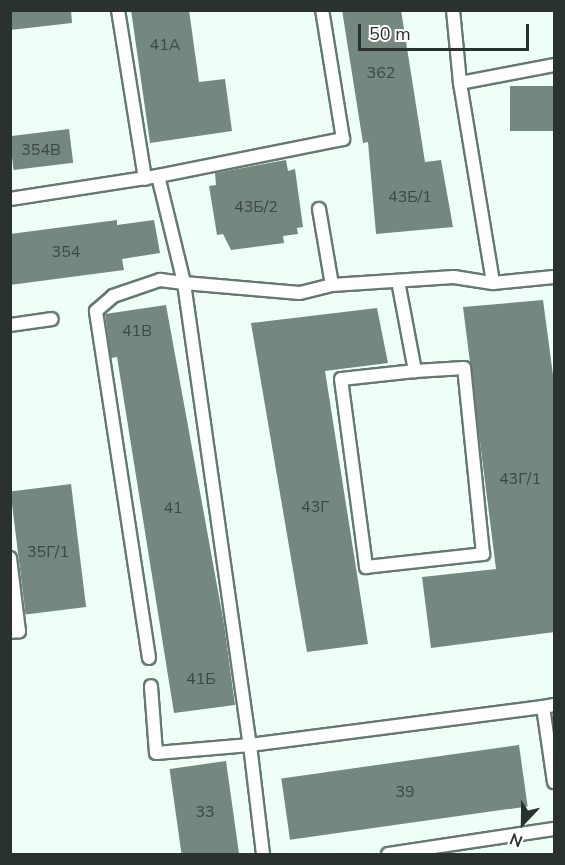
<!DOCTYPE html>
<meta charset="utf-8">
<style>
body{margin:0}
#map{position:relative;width:565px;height:865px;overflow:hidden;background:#f0fef8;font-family:"Nunito Sans",sans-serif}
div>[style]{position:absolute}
.building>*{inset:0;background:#748880;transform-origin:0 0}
.roads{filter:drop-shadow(2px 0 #657972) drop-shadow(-2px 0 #657972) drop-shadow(0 2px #657972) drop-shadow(0 -2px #657972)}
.lane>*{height:12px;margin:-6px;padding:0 6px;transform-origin:6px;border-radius:6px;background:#fff}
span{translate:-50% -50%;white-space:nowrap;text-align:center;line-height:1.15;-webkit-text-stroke:5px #fff;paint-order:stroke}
.number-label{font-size:16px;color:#3c4843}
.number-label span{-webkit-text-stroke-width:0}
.frame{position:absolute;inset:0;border:12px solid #2a322f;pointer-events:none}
.north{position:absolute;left:493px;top:793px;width:60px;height:60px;-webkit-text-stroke:4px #fff;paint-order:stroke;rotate:202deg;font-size:16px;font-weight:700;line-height:24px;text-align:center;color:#2a322f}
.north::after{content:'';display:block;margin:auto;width:21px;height:27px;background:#2a322f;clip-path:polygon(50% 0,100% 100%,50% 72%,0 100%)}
.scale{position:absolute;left:358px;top:24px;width:171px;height:27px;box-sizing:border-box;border:3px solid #2a322f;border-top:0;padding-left:8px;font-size:18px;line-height:21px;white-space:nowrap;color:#2a322f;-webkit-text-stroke:4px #fff;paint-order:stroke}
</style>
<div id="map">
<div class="building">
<i style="clip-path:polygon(10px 10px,71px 10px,72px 23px,10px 30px)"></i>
<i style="clip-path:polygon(131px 10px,189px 10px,199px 82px,225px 79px,232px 131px,150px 143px)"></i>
<i style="clip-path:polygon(342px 10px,401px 10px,425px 162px,441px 160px,453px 227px,376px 234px,368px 142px,363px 143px)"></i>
<i style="left:555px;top:86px;width:45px;height:45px;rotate:90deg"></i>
<i style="left:69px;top:129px;width:34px;height:60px;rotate:83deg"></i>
<i style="clip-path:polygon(286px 160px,288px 171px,295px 169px,303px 227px,297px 228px,298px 234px,283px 236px,284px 243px,231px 250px,223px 234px,217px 235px,209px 186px,216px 185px,215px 173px)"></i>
<i style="clip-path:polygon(117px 220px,117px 225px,154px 220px,160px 253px,122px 259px,124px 270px,10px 285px,10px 234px)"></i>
<i style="clip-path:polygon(543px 300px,555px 390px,555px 632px,431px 648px,422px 577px,496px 569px,463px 307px)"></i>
<i style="clip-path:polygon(166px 305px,224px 624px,235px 705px,174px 713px,117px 357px,111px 358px,105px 314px)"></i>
<i style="clip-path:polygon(377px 308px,388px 363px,325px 371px,368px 644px,307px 652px,251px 323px)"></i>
<i style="left:71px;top:484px;width:124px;height:61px;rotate:83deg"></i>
<i style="left:519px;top:745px;width:62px;height:240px;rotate:82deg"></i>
<i style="left:226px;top:761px;width:95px;height:57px;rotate:82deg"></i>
</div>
<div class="roads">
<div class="lane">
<i style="left:118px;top:10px;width:171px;rotate:80.9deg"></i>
<i style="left:453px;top:10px;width:73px;rotate:84.5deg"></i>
<i style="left:460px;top:83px;width:203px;rotate:80.6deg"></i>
<i style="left:460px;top:83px;width:96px;rotate:-10.8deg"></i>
<i style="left:158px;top:176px;width:189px;rotate:-11.3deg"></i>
<i style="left:343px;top:139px;width:131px;rotate:-99.2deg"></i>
<i style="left:10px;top:199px;width:150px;rotate:-8.8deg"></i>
<i style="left:158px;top:176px;width:110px;rotate:76.3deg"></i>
<i style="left:184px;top:283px;width:116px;rotate:4.9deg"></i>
<i style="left:300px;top:293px;width:33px;rotate:-14deg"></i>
<i style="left:332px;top:285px;width:122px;rotate:-3.8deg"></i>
<i style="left:454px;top:277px;width:39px;rotate:9deg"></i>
<i style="left:493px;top:283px;width:61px;rotate:-5.6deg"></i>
<i style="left:319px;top:209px;width:77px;rotate:80.3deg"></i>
<i style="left:398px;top:281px;width:92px;rotate:79.3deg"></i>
<i style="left:415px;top:371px;width:74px;rotate:173.8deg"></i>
<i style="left:341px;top:379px;width:190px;rotate:82.4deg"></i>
<i style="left:366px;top:567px;width:118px;rotate:-6.3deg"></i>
<i style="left:483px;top:554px;width:187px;rotate:-95.8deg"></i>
<i style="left:464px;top:368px;width:49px;rotate:176.5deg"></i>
<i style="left:10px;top:325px;width:42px;rotate:-8.1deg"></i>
<i style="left:10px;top:558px;width:74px;rotate:83deg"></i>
<i style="left:19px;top:631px;width:9px;rotate:174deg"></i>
<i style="left:149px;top:658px;width:351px;rotate:-98.7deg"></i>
<i style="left:96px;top:311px;width:23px;rotate:-41deg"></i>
<i style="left:113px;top:296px;width:50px;rotate:-18.8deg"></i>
<i style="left:160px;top:280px;width:24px;rotate:7deg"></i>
<i style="left:184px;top:283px;width:467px;rotate:81.9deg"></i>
<i style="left:250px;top:745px;width:94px;rotate:175.1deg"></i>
<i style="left:156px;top:753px;width:67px;rotate:-94.3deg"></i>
<i style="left:554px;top:705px;width:11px;rotate:170deg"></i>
<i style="left:543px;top:707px;width:76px;rotate:81.7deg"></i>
<i style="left:263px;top:854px;width:110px;rotate:-96.8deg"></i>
<i style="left:250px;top:745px;width:295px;rotate:-7.4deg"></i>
<i style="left:388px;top:854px;width:168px;rotate:-8.6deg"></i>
</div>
</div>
<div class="number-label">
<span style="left:165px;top:45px">41А</span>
<span style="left:381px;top:73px">362</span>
<span style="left:41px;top:150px">354В</span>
<span style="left:410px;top:197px">43Б/1</span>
<span style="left:256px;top:207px">43Б/2</span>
<span style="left:66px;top:252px">354</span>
<span style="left:137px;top:331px">41В</span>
<span style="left:520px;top:479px">43Г/1</span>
<span style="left:315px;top:507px">43Г</span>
<span style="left:173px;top:508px">41</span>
<span style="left:48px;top:552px">35Г/1</span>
<span style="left:201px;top:679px">41Б</span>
<span style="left:405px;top:792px">39</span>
<span style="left:205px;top:812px">33</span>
</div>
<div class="frame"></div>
<div class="north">N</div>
<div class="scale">50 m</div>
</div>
